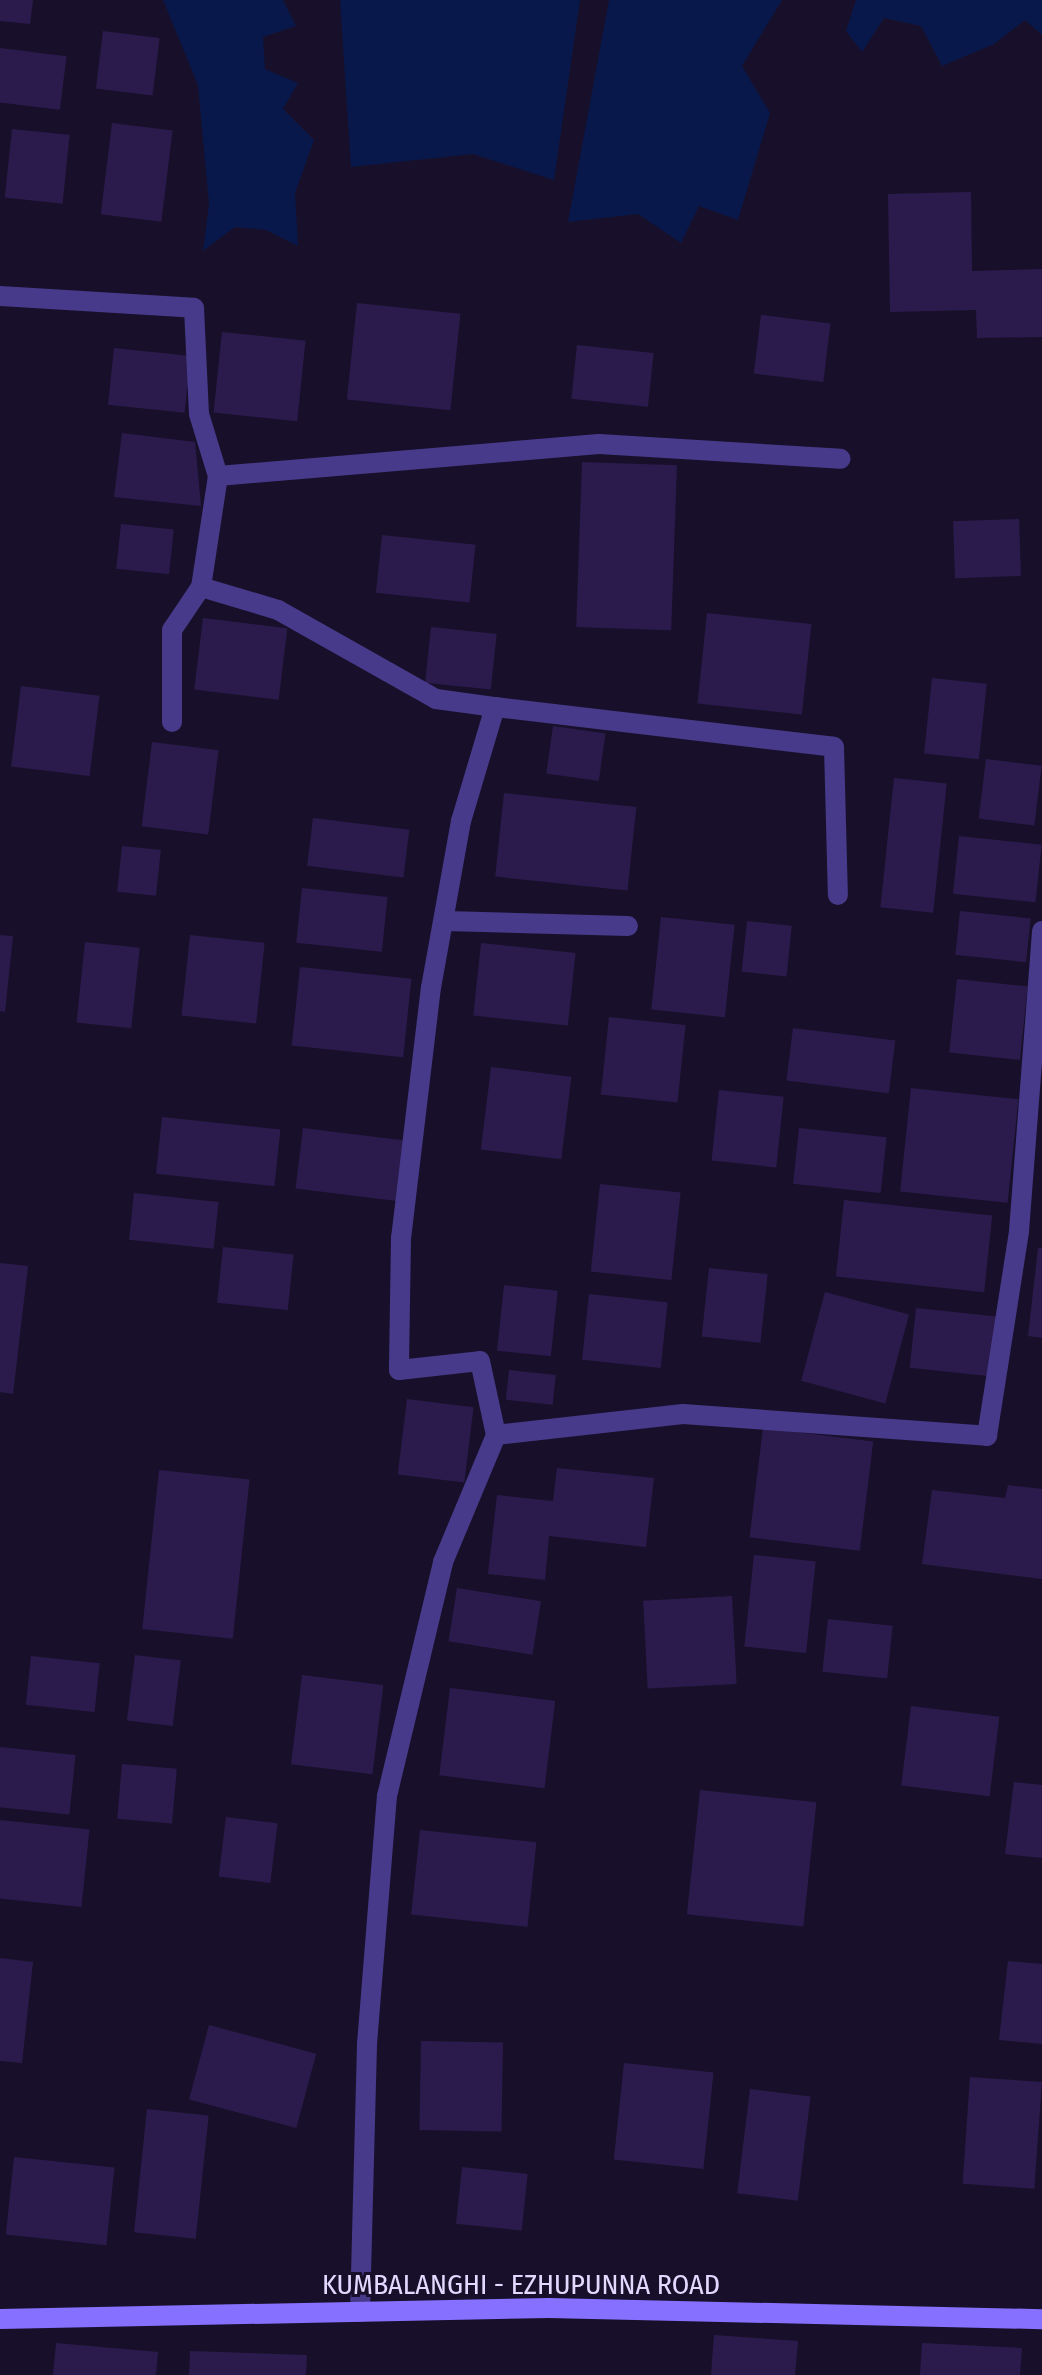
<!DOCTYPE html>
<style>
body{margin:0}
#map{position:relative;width:1042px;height:2375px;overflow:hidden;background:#18102a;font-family:"Fira Sans Condensed",sans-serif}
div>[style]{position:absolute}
.water>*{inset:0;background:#09184a}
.building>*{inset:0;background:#2b1b4c;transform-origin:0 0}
.minor>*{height:20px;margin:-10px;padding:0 10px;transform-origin:10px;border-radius:10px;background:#473a8a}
.secondary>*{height:20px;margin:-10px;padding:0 10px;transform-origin:10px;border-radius:10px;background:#8670ff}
span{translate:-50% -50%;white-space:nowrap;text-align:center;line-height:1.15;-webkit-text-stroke:6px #18102a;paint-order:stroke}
.street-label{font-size:28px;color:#e2d9ff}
</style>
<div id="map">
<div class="water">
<i style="clip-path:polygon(163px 0,283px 0,296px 26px,263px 37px,265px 69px,298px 83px,283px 109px,314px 140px,295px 193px,298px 246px,266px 230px,235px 227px,203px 251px,209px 204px,198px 85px)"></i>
<i style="clip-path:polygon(340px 0,580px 0,554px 180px,473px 154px,351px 167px)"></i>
<i style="clip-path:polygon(609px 0,782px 0,742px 66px,770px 113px,738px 220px,699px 206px,681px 243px,638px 214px,568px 222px)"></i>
<i style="clip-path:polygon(856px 0,1042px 0,1042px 35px,1025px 20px,994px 44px,942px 66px,921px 26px,884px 18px,862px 52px,846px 31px)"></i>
</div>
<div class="building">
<i style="clip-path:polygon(0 0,33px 0,30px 24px,0 21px)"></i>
<i style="left:103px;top:31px;width:57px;height:58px;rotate:7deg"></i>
<i style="left:0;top:48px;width:67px;height:54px;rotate:7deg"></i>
<i style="left:112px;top:123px;width:61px;height:92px;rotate:7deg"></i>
<i style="left:12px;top:129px;width:58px;height:69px;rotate:6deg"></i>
<i style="clip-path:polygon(971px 192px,972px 271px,1042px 269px,1042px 337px,977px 338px,976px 310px,890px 312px,888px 194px)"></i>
<i style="left:357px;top:303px;width:104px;height:97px;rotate:6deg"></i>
<i style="left:761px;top:315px;width:70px;height:59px;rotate:7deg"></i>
<i style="left:222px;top:332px;width:84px;height:81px;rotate:6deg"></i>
<i style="left:577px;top:345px;width:77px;height:54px;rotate:6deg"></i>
<i style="left:114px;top:348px;width:77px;height:57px;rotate:6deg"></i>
<i style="clip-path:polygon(122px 433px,195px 442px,201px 506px,114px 497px)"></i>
<i style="left:582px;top:462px;width:95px;height:165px;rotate:2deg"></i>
<i style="left:1019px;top:519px;width:57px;height:66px;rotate:88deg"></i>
<i style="left:121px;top:524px;width:53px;height:45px;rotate:6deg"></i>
<i style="left:382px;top:535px;width:94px;height:58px;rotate:6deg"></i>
<i style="left:707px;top:613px;width:105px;height:91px;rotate:6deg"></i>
<i style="left:203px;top:618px;width:85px;height:72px;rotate:7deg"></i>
<i style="left:431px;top:627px;width:66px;height:56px;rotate:6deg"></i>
<i style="left:932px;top:678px;width:55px;height:76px;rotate:6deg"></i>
<i style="left:21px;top:686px;width:79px;height:81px;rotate:7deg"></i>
<i style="left:553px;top:726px;width:53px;height:48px;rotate:8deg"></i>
<i style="left:152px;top:742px;width:67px;height:85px;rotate:7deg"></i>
<i style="left:986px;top:759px;width:56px;height:60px;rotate:7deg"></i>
<i style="left:894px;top:778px;width:53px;height:130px;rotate:6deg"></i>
<i style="left:504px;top:793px;width:133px;height:84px;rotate:6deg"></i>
<i style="left:313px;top:818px;width:97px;height:48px;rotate:7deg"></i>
<i style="left:959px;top:836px;width:83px;height:58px;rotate:6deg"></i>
<i style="left:122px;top:846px;width:39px;height:46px;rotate:6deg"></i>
<i style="left:302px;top:888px;width:86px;height:55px;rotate:6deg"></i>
<i style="left:960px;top:911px;width:71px;height:44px;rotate:6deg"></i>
<i style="left:661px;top:917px;width:74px;height:93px;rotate:6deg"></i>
<i style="left:747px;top:921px;width:45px;height:51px;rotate:6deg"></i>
<i style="clip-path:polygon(0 935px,13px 936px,5px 1012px,0 1011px)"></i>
<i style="left:190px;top:935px;width:75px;height:81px;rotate:6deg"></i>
<i style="left:85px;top:942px;width:55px;height:81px;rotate:6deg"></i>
<i style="left:481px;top:943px;width:95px;height:73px;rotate:6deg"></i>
<i style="left:300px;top:967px;width:112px;height:79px;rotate:6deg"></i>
<i style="left:957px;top:979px;width:71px;height:74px;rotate:6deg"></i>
<i style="left:609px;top:1017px;width:77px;height:78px;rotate:6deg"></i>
<i style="left:793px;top:1028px;width:103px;height:53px;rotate:7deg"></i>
<i style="left:491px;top:1067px;width:81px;height:83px;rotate:7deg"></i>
<i style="left:911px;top:1088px;width:108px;height:104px;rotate:6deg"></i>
<i style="left:719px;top:1090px;width:65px;height:71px;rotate:6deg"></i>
<i style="left:162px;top:1117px;width:119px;height:57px;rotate:6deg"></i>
<i style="left:303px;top:1128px;width:102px;height:61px;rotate:7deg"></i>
<i style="left:799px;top:1128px;width:88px;height:56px;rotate:6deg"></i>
<i style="left:600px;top:1184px;width:81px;height:88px;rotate:6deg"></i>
<i style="left:134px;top:1193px;width:85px;height:47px;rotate:6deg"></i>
<i style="left:844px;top:1200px;width:149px;height:77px;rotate:6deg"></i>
<i style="left:223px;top:1247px;width:71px;height:56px;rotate:6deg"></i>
<i style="clip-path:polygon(1038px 1248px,1042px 1248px,1042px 1338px,1028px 1336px)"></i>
<i style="clip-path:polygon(0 1263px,28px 1266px,13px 1394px,0 1392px)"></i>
<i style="left:709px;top:1268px;width:59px;height:69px;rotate:6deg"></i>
<i style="left:504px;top:1285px;width:54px;height:66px;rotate:6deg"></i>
<i style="left:825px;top:1292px;width:87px;height:92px;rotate:15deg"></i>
<i style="left:589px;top:1294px;width:79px;height:66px;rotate:6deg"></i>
<i style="left:916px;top:1308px;width:81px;height:60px;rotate:6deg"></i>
<i style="left:509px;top:1370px;width:47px;height:30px;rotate:6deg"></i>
<i style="left:407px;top:1399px;width:67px;height:76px;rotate:7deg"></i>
<i style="left:763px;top:1428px;width:111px;height:110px;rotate:7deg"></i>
<i style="clip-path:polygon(557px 1468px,654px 1478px,646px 1547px,549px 1536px,545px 1580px,488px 1574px,497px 1495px,553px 1501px)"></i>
<i style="left:159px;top:1470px;width:91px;height:160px;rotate:6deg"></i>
<i style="clip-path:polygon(1008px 1485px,1042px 1489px,1042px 1579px,922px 1564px,932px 1490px,1005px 1498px)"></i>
<i style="left:754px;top:1555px;width:62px;height:92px;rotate:6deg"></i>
<i style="left:457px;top:1588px;width:85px;height:54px;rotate:9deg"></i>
<i style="left:732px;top:1596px;width:88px;height:89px;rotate:87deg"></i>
<i style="left:828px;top:1619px;width:65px;height:53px;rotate:6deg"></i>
<i style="left:135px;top:1655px;width:46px;height:66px;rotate:7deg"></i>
<i style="left:31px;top:1656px;width:69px;height:49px;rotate:6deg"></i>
<i style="left:302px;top:1675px;width:82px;height:90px;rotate:7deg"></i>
<i style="left:450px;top:1688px;width:106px;height:88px;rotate:7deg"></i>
<i style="left:911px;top:1706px;width:89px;height:80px;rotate:7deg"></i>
<i style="left:0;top:1747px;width:76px;height:60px;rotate:6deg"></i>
<i style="left:122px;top:1764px;width:55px;height:55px;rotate:5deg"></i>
<i style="clip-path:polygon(1014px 1782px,1042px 1785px,1042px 1858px,1005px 1854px)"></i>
<i style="left:700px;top:1790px;width:117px;height:125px;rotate:6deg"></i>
<i style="left:226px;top:1817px;width:52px;height:60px;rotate:7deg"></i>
<i style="left:0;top:1820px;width:90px;height:78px;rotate:6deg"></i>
<i style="left:420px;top:1830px;width:117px;height:85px;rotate:6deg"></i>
<i style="clip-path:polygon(0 1958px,33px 1962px,22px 2063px,0 2061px)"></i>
<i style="clip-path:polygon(1008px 1961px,1042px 1964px,1042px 2044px,999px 2040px)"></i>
<i style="left:209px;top:2025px;width:111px;height:77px;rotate:15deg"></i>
<i style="left:421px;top:2041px;width:82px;height:89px;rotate:1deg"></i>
<i style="left:624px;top:2063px;width:90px;height:97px;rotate:6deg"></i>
<i style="left:970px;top:2077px;width:72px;height:107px;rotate:4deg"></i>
<i style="left:750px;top:2089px;width:61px;height:105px;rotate:7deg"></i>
<i style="left:147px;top:2109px;width:62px;height:124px;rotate:6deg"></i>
<i style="left:14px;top:2157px;width:101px;height:78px;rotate:6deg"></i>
<i style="left:462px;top:2167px;width:66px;height:57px;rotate:6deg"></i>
<i style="clip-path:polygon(714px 2335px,798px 2341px,795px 2375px,711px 2375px)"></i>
<i style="clip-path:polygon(56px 2343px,158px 2352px,156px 2375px,53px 2375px)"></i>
<i style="clip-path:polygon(922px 2343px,1022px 2348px,1020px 2375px,920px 2375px)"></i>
<i style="clip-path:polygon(190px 2351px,307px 2355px,306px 2375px,189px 2375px)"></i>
</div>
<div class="minor">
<i style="left:0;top:296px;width:194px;rotate:3.5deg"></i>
<i style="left:194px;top:308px;width:106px;rotate:87.3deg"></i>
<i style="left:199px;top:414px;width:65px;rotate:73deg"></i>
<i style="left:218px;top:476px;width:112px;rotate:98.7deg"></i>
<i style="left:201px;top:587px;width:80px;rotate:16.6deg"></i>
<i style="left:278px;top:610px;width:181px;rotate:29.4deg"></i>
<i style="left:436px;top:699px;width:60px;rotate:7.7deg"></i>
<i style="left:495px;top:707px;width:119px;rotate:106.6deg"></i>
<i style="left:461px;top:821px;width:169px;rotate:100.2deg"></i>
<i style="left:431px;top:987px;width:253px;rotate:96.8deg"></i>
<i style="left:401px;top:1238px;width:132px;rotate:90.9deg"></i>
<i style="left:399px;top:1370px;width:81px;rotate:-6.3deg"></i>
<i style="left:480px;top:1361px;width:76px;rotate:77.8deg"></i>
<i style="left:218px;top:476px;width:382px;rotate:-4.8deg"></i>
<i style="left:599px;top:444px;width:242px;rotate:3.5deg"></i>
<i style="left:495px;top:707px;width:341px;rotate:6.7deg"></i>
<i style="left:834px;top:747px;width:148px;rotate:88.5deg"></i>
<i style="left:172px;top:722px;width:92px;rotate:-90deg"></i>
<i style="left:172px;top:630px;width:52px;rotate:-56deg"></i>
<i style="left:446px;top:921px;width:182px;rotate:1.6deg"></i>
<i style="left:360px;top:2312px;width:268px;rotate:-88.5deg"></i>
<i style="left:367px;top:2044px;width:249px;rotate:-85.4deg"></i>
<i style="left:387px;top:1796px;width:241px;rotate:-76.5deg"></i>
<i style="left:443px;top:1562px;width:138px;rotate:-67.3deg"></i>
<i style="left:496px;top:1435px;width:188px;rotate:-6.4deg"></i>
<i style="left:683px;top:1414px;width:305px;rotate:4.1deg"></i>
<i style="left:987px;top:1436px;width:207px;rotate:-81.1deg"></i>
<i style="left:1019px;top:1231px;width:301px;rotate:-85.6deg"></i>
</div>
<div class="secondary">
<i style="left:0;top:2319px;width:549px;rotate:-1.15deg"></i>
<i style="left:549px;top:2308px;width:493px;rotate:1.3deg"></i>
</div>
<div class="street-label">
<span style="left:521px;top:2285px">KUMBALANGHI - EZHUPUNNA ROAD</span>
</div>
</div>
